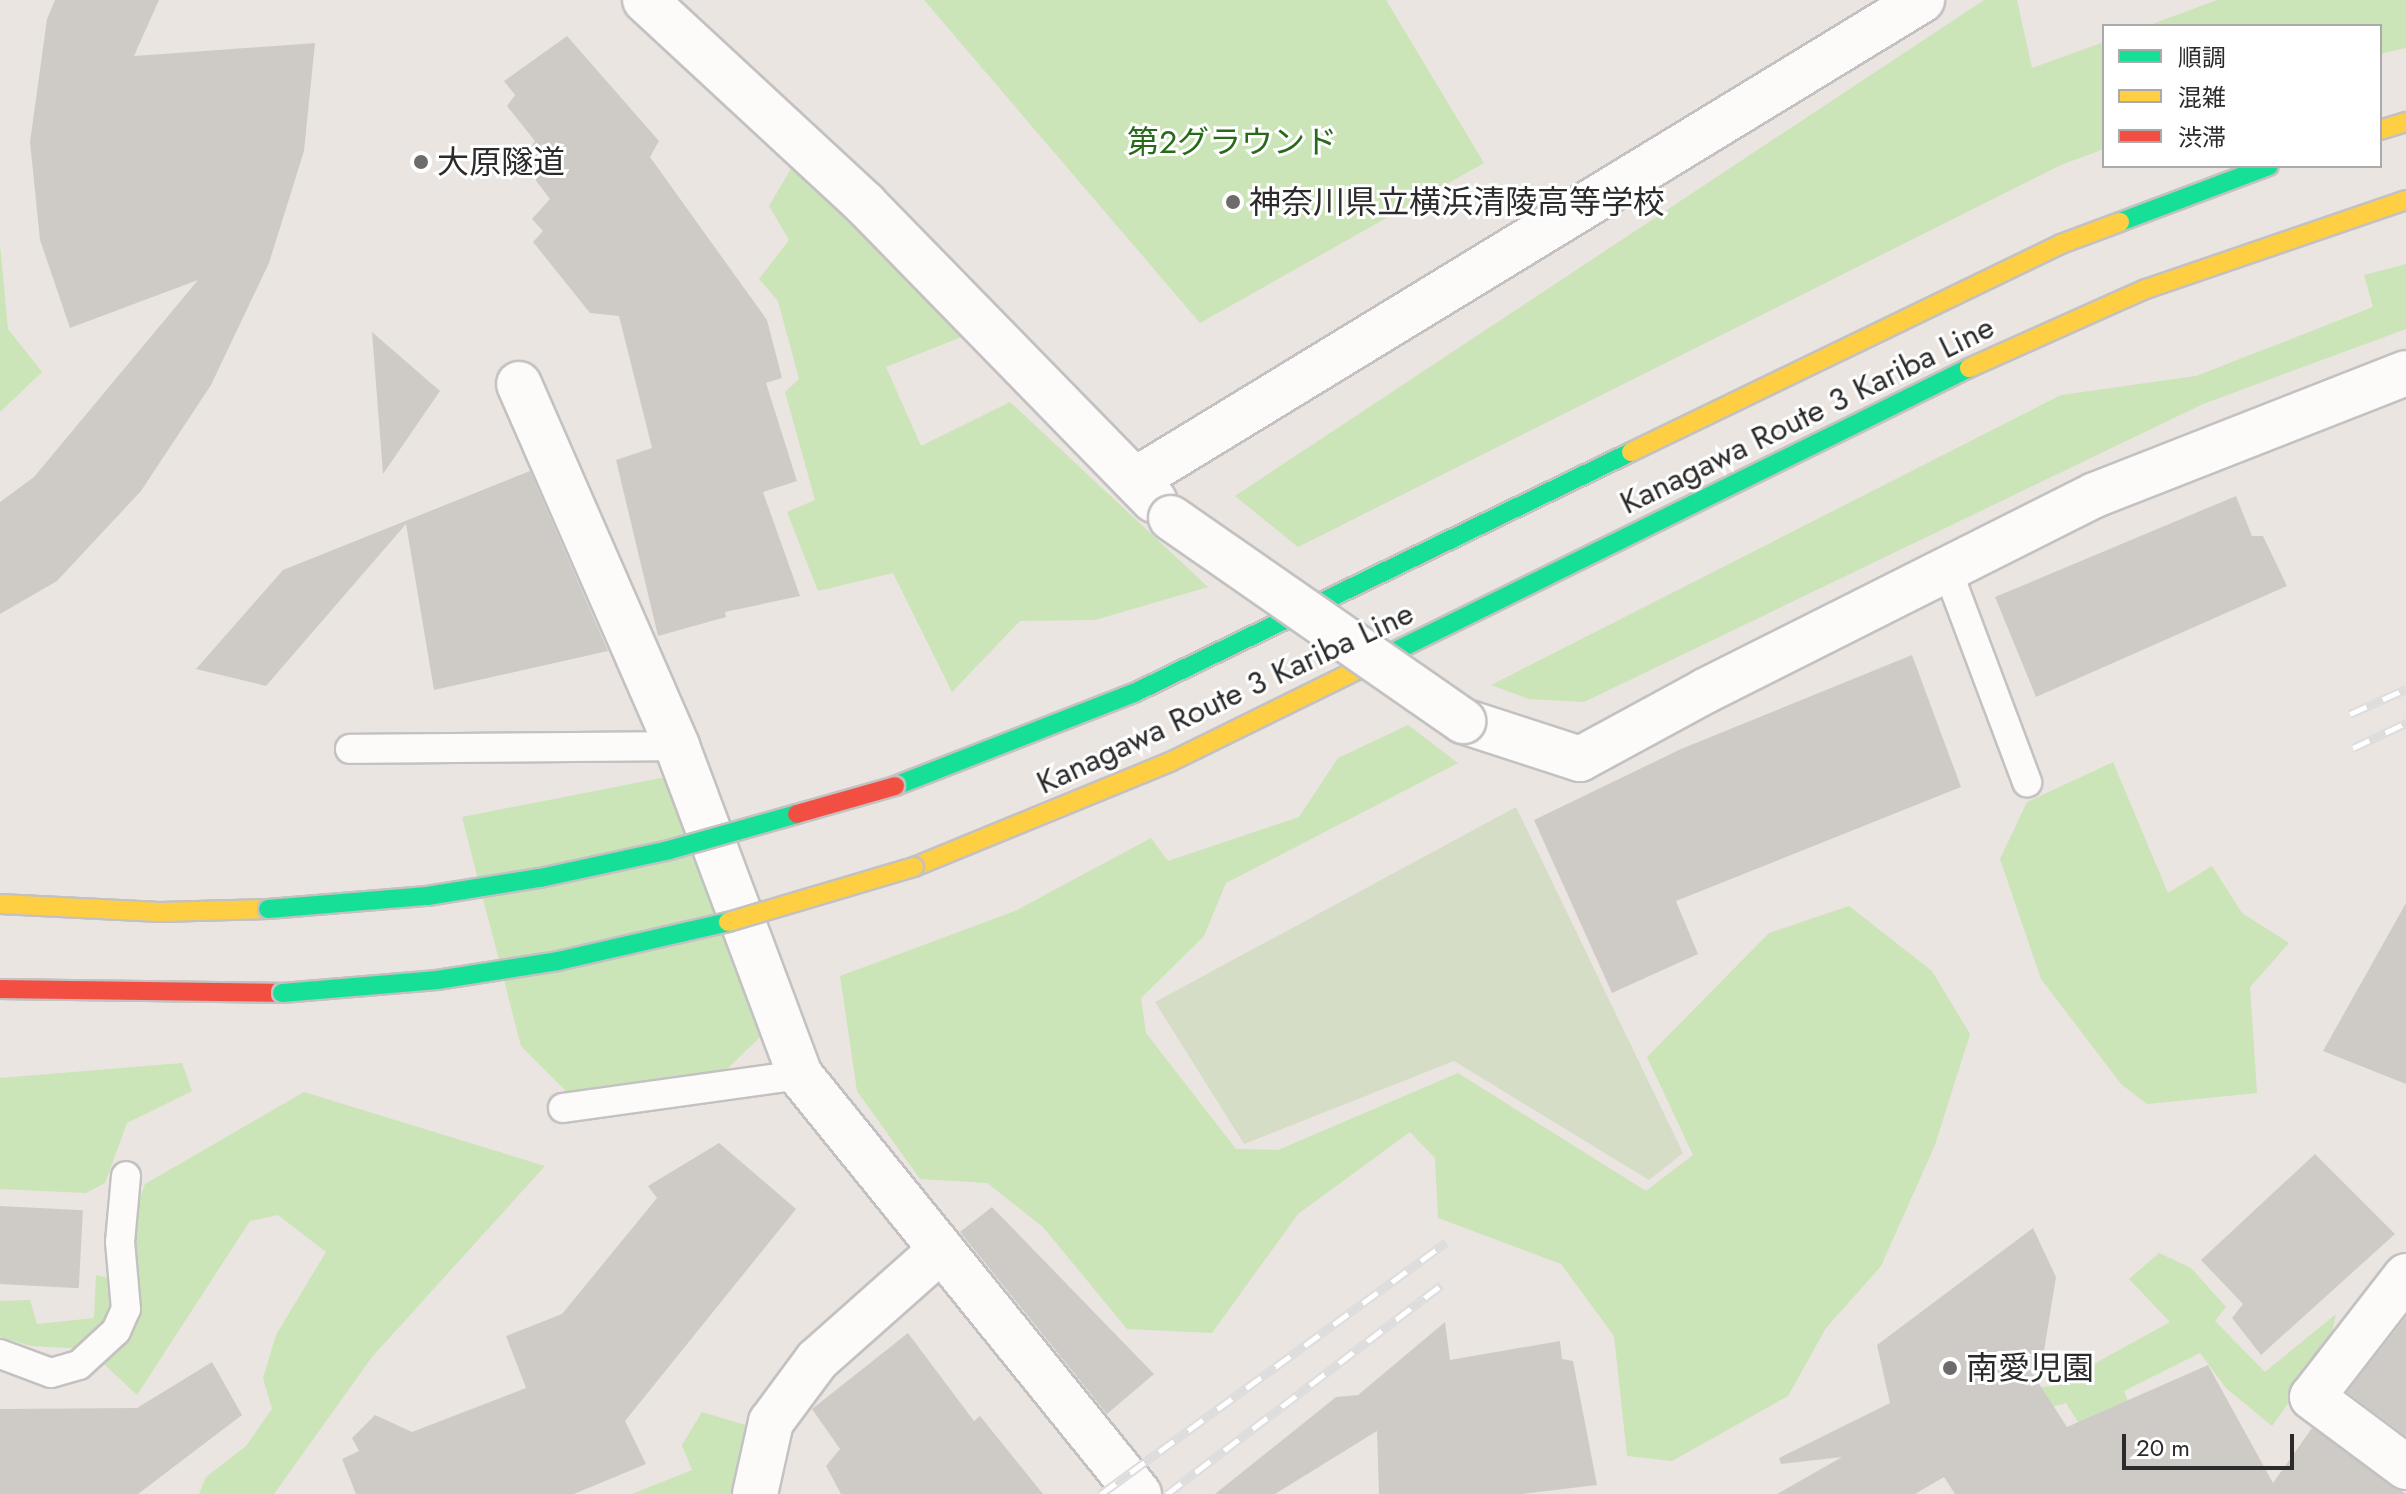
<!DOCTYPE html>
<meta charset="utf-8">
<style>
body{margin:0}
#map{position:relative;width:2406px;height:1494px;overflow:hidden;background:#eae5e0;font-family:Jost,"Noto Sans JP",sans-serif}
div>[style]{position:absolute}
.green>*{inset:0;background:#cbe4b8}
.cemetery>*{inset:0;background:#d5ddc7}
.building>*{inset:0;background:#cecbc7;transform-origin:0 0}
.roads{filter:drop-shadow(2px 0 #c3c1c1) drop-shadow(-2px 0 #c3c1c1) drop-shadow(0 2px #c3c1c1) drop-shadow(0 -2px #c3c1c1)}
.lane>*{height:28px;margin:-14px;padding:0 14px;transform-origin:14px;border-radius:14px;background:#fcfbfa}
.street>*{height:44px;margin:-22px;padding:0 22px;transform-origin:22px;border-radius:22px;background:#fcfbfa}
.fast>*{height:18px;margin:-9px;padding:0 9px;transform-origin:9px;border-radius:9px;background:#16e098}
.slow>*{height:18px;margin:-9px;padding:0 9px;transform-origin:9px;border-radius:9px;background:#ffcf43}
.jam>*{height:18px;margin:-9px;padding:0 9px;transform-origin:9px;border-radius:9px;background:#f24e42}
.rail>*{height:9px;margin-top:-4.5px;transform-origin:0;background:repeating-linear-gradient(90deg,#fff 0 18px,#deddde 0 36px);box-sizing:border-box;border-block:2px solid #deddde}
.bridges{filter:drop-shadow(2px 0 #c3c1c1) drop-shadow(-2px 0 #c3c1c1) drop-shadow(0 2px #c3c1c1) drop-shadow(0 -2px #c3c1c1)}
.street-bridge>*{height:44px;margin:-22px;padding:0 22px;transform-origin:22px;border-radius:22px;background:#fcfbfa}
.fast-bridge>*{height:18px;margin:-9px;padding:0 9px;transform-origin:9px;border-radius:9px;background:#16e098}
.slow-bridge>*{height:18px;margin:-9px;padding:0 9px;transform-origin:9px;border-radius:9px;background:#ffcf43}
.jam-bridge>*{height:18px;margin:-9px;padding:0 9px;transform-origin:9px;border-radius:9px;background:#f24e42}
.dots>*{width:22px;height:22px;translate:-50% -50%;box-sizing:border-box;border:4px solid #fff;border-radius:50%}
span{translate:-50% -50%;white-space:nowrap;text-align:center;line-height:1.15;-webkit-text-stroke:6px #fff;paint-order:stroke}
.park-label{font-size:32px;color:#286a19}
.poi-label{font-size:32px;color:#2b2b2b}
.left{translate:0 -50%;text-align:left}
.street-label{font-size:32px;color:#2b2b2b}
.legend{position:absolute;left:2102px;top:24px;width:280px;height:144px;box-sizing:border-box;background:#fff;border:2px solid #aaa;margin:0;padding:10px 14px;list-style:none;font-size:24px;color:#2b2b2b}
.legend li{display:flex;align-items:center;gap:16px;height:40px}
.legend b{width:40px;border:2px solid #aaa}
.scale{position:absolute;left:2122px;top:1434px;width:172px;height:36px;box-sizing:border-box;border:4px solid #2b2b2b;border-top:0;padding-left:10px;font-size:24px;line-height:28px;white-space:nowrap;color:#2b2b2b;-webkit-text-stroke:6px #fff;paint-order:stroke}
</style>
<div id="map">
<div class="green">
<i style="clip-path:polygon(924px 0,1386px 0,1484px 163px,1200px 323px)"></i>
<i style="clip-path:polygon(1984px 0,2017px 0,2032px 68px,2104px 42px,2104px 149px,2061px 165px,1298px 547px,1235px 496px)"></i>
<i style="clip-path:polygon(2217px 0,2406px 0,2406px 48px,2380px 54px,2380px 26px,2147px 26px)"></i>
<i style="clip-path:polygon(792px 167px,885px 249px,964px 336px,886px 367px,921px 446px,1010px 402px,1208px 587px,1095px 620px,1020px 621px,952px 692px,893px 573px,818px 591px,787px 512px,815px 500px,785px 392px,799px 379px,778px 301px,759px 279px,789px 240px,769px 206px)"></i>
<i style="clip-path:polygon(0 244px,8px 329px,42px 372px,0 412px)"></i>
<i style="clip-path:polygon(2406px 264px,2406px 329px,2203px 404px,1584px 702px,1529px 699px,1491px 685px,2061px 395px,2196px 376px,2373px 307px,2364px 275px)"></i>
<i style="clip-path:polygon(1408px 725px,1458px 763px,1226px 883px,1204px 936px,1141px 998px,1146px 1033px,1236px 1149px,1278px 1150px,1458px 1073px,1646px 1191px,1693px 1155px,1647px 1057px,1769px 933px,1849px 906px,1932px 971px,1970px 1034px,1935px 1145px,1881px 1266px,1826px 1328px,1788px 1396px,1672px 1461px,1627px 1456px,1614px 1336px,1561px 1264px,1438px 1218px,1435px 1158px,1410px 1132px,1298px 1214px,1212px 1333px,1127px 1329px,1043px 1227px,987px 1183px,920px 1179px,857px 1091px,840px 976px,1015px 911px,1151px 838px,1168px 861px,1299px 817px,1338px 758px)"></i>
<i style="clip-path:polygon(2113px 762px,2168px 893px,2212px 866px,2242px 913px,2289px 943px,2250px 987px,2257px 1093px,2147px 1104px,2121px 1084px,2041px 979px,2000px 859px,2027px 802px)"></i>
<i style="clip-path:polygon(666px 777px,763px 1034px,713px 1083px,571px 1096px,521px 1046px,462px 817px)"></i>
<i style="clip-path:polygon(182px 1063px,192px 1091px,127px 1123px,105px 1183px,86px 1193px,0 1189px,0 1078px)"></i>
<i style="clip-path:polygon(304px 1092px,545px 1166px,372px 1357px,274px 1494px,199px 1494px,206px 1477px,246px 1446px,272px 1409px,263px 1378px,276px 1335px,326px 1252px,278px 1215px,250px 1221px,137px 1395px,88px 1349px,31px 1346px,0 1337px,0 1301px,30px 1300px,37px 1324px,94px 1318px,96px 1275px,132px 1283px,130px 1227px,145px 1184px)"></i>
<i style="clip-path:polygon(2159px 1253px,2191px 1268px,2226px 1307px,2215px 1321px,2265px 1372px,2336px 1314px,2329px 1346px,2272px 1426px,2226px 1388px,2200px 1353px,2124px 1391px,2139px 1429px,2097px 1452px,2066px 1403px,2009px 1418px,2030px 1388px,2054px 1386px,2170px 1322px,2129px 1279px)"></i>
<i style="clip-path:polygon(702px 1412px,752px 1427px,737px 1494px,632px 1494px,692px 1470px,682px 1445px)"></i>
</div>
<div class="cemetery">
<i style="clip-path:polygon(1516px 807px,1683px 1153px,1649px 1180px,1454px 1061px,1244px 1144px,1155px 1002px)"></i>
</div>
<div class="building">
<i style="clip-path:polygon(55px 0,159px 0,134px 56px,315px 43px,304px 151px,269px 263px,211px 385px,141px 491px,57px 581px,0 614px,0 502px,34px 477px,198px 280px,70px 328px,40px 240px,30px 142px,47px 19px)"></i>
<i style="clip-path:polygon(567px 36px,659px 141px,650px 157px,767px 320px,782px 378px,766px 383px,797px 481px,763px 492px,800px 596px,725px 612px,726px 617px,658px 636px,616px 460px,652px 448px,619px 316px,590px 313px,533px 242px,543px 231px,532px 219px,550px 199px,522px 162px,535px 141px,507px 106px,515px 95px,504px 81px)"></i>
<i style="clip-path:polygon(372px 332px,440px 391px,383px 474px)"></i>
<i style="clip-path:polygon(530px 471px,608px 651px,434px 690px,406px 524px,266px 686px,196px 669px,283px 570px)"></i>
<i style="clip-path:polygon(2236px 496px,2252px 536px,2263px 536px,2287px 586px,2036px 697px,1995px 597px)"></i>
<i style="clip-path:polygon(1912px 655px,1961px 787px,1676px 901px,1698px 954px,1612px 993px,1534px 820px,1681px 749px)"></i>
<i style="clip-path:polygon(2406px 903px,2406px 1084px,2323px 1051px)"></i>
<i style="clip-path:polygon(719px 1143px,796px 1209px,625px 1421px,646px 1464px,574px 1494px,356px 1494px,342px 1459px,359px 1451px,352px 1438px,375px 1415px,412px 1432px,526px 1388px,506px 1336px,562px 1314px,657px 1198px,648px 1186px)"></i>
<i style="clip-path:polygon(2315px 1154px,2395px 1234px,2261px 1355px,2232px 1318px,2243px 1304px,2201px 1260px)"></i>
<i style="left:0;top:1206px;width:83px;height:78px;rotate:3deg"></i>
<i style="clip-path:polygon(992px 1207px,1154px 1374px,1107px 1414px,960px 1232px)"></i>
<i style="clip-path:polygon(2033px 1228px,2056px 1277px,2044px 1351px,2030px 1370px,2067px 1427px,2208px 1365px,2273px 1483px,2312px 1428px,2406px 1494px,1955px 1494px,1944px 1477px,1915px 1494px,1777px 1494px,1842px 1457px,1781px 1464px,1779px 1458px,1890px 1403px,1877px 1345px)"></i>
<i style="clip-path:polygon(2406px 1317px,2406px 1436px,2347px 1392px)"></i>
<i style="clip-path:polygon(1445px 1322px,1450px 1360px,1560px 1341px,1562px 1359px,1573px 1361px,1597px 1485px,1522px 1494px,1379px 1494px,1377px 1431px,1275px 1494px,1215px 1494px,1336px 1397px,1358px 1395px)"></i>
<i style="clip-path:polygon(908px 1333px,974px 1421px,980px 1416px,1043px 1494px,841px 1494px,826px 1466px,840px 1449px,812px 1409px)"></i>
<i style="clip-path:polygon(212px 1362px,242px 1415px,138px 1494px,0 1494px,0 1409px,137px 1408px)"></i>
</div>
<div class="roads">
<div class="lane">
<i style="left:1947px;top:569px;width:228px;rotate:69.4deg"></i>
<i style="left:350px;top:749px;width:327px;rotate:-0.5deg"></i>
<i style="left:563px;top:1108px;width:239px;rotate:-7.9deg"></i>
<i style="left:0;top:1354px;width:54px;rotate:20.4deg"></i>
<i style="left:51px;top:1373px;width:29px;rotate:-16deg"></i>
<i style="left:79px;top:1365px;width:50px;rotate:-42.6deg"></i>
<i style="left:116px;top:1331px;width:24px;rotate:-66deg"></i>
<i style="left:126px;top:1309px;width:67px;rotate:-95.1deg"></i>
<i style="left:120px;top:1242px;width:66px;rotate:-84.8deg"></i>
</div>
<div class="street">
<i style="left:645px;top:0;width:300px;rotate:42.8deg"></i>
<i style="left:865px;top:204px;width:414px;rotate:45.7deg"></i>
<i style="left:519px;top:384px;width:395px;rotate:66.4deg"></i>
<i style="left:677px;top:746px;width:351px;rotate:69.5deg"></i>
<i style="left:800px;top:1075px;width:539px;rotate:51.02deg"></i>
<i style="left:1135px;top:480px;width:922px;rotate:-31.38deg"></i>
<i style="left:1463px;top:721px;width:123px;rotate:18deg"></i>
<i style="left:1580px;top:759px;width:142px;rotate:-28.5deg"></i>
<i style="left:1705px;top:691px;width:436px;rotate:-26.7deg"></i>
<i style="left:2095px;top:495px;width:334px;rotate:-21.4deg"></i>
<i style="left:2406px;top:1276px;width:153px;rotate:127.8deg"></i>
<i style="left:2312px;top:1397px;width:117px;rotate:36.7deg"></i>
<i style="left:755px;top:1494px;width:74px;rotate:-77.5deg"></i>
<i style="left:771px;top:1422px;width:77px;rotate:-53.4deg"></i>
<i style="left:817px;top:1360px;width:166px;rotate:-41.6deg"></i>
</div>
<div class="fast">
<i style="left:2120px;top:222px;width:159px;rotate:-20.6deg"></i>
<i style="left:1355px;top:671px;width:685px;rotate:-26.27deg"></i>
<i style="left:895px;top:786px;width:256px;rotate:-21.3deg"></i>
<i style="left:1134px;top:693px;width:552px;rotate:-25.87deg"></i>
</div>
<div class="slow">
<i style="left:2380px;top:130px;width:27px;rotate:-17deg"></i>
<i style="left:1969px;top:368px;width:194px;rotate:-24.1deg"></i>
<i style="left:2146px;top:289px;width:275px;rotate:-18.9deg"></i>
<i style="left:1631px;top:452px;width:478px;rotate:-25.8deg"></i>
<i style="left:2061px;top:244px;width:63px;rotate:-20.4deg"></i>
<i style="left:914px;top:867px;width:277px;rotate:-22.3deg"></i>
<i style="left:1170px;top:762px;width:206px;rotate:-26.2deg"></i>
<i style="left:0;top:904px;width:160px;rotate:2.9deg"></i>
<i style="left:160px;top:912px;width:108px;rotate:-1.6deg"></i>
</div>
<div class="jam">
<i style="left:0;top:989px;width:282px;rotate:0.8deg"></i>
</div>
</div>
<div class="rail">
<i style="left:2350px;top:714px;width:61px;rotate:-24.1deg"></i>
<i style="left:2353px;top:748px;width:59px;rotate:-25.3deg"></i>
<i style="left:1101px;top:1494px;width:427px;rotate:-36.1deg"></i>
<i style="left:1167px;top:1494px;width:345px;rotate:-37.3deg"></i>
</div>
<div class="bridges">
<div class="street-bridge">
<i style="left:1171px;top:518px;width:356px;rotate:34.8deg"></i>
</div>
<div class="fast-bridge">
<i style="left:268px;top:909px;width:160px;rotate:-4.7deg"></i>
<i style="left:427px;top:896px;width:114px;rotate:-9.1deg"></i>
<i style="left:540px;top:878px;width:132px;rotate:-12.2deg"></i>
<i style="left:669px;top:850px;width:133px;rotate:-15.7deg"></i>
<i style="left:282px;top:993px;width:156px;rotate:-4.8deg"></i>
<i style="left:437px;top:980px;width:122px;rotate:-8.9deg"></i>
<i style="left:558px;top:961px;width:174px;rotate:-12.9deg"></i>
</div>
<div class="slow-bridge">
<i style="left:728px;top:922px;width:194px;rotate:-16.5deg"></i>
</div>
<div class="jam-bridge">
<i style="left:797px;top:814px;width:102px;rotate:-15.9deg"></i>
</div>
</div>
<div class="dots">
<i style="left:421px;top:162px;background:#6e6c6a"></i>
<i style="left:1233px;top:202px;background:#6e6c6a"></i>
<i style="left:1950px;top:1368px;background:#6e6c6a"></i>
</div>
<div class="park-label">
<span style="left:1232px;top:142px">第2グラウンド</span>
</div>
<div class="poi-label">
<span class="left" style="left:437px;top:162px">大原隧道</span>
<span class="left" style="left:1249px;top:202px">神奈川県立横浜清陵高等学校</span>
<span class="left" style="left:1966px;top:1368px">南愛児園</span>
</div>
<div class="street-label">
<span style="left:1807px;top:415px;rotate:-26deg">Kanagawa Route 3 Kariba Line</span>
<span style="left:1225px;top:698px;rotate:-25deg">Kanagawa Route 3 Kariba Line</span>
</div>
<ul class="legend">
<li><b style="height:10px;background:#16e098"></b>順調</li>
<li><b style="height:10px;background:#ffcf43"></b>混雑</li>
<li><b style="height:10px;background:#f24e42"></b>渋滞</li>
</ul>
<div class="scale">20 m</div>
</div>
